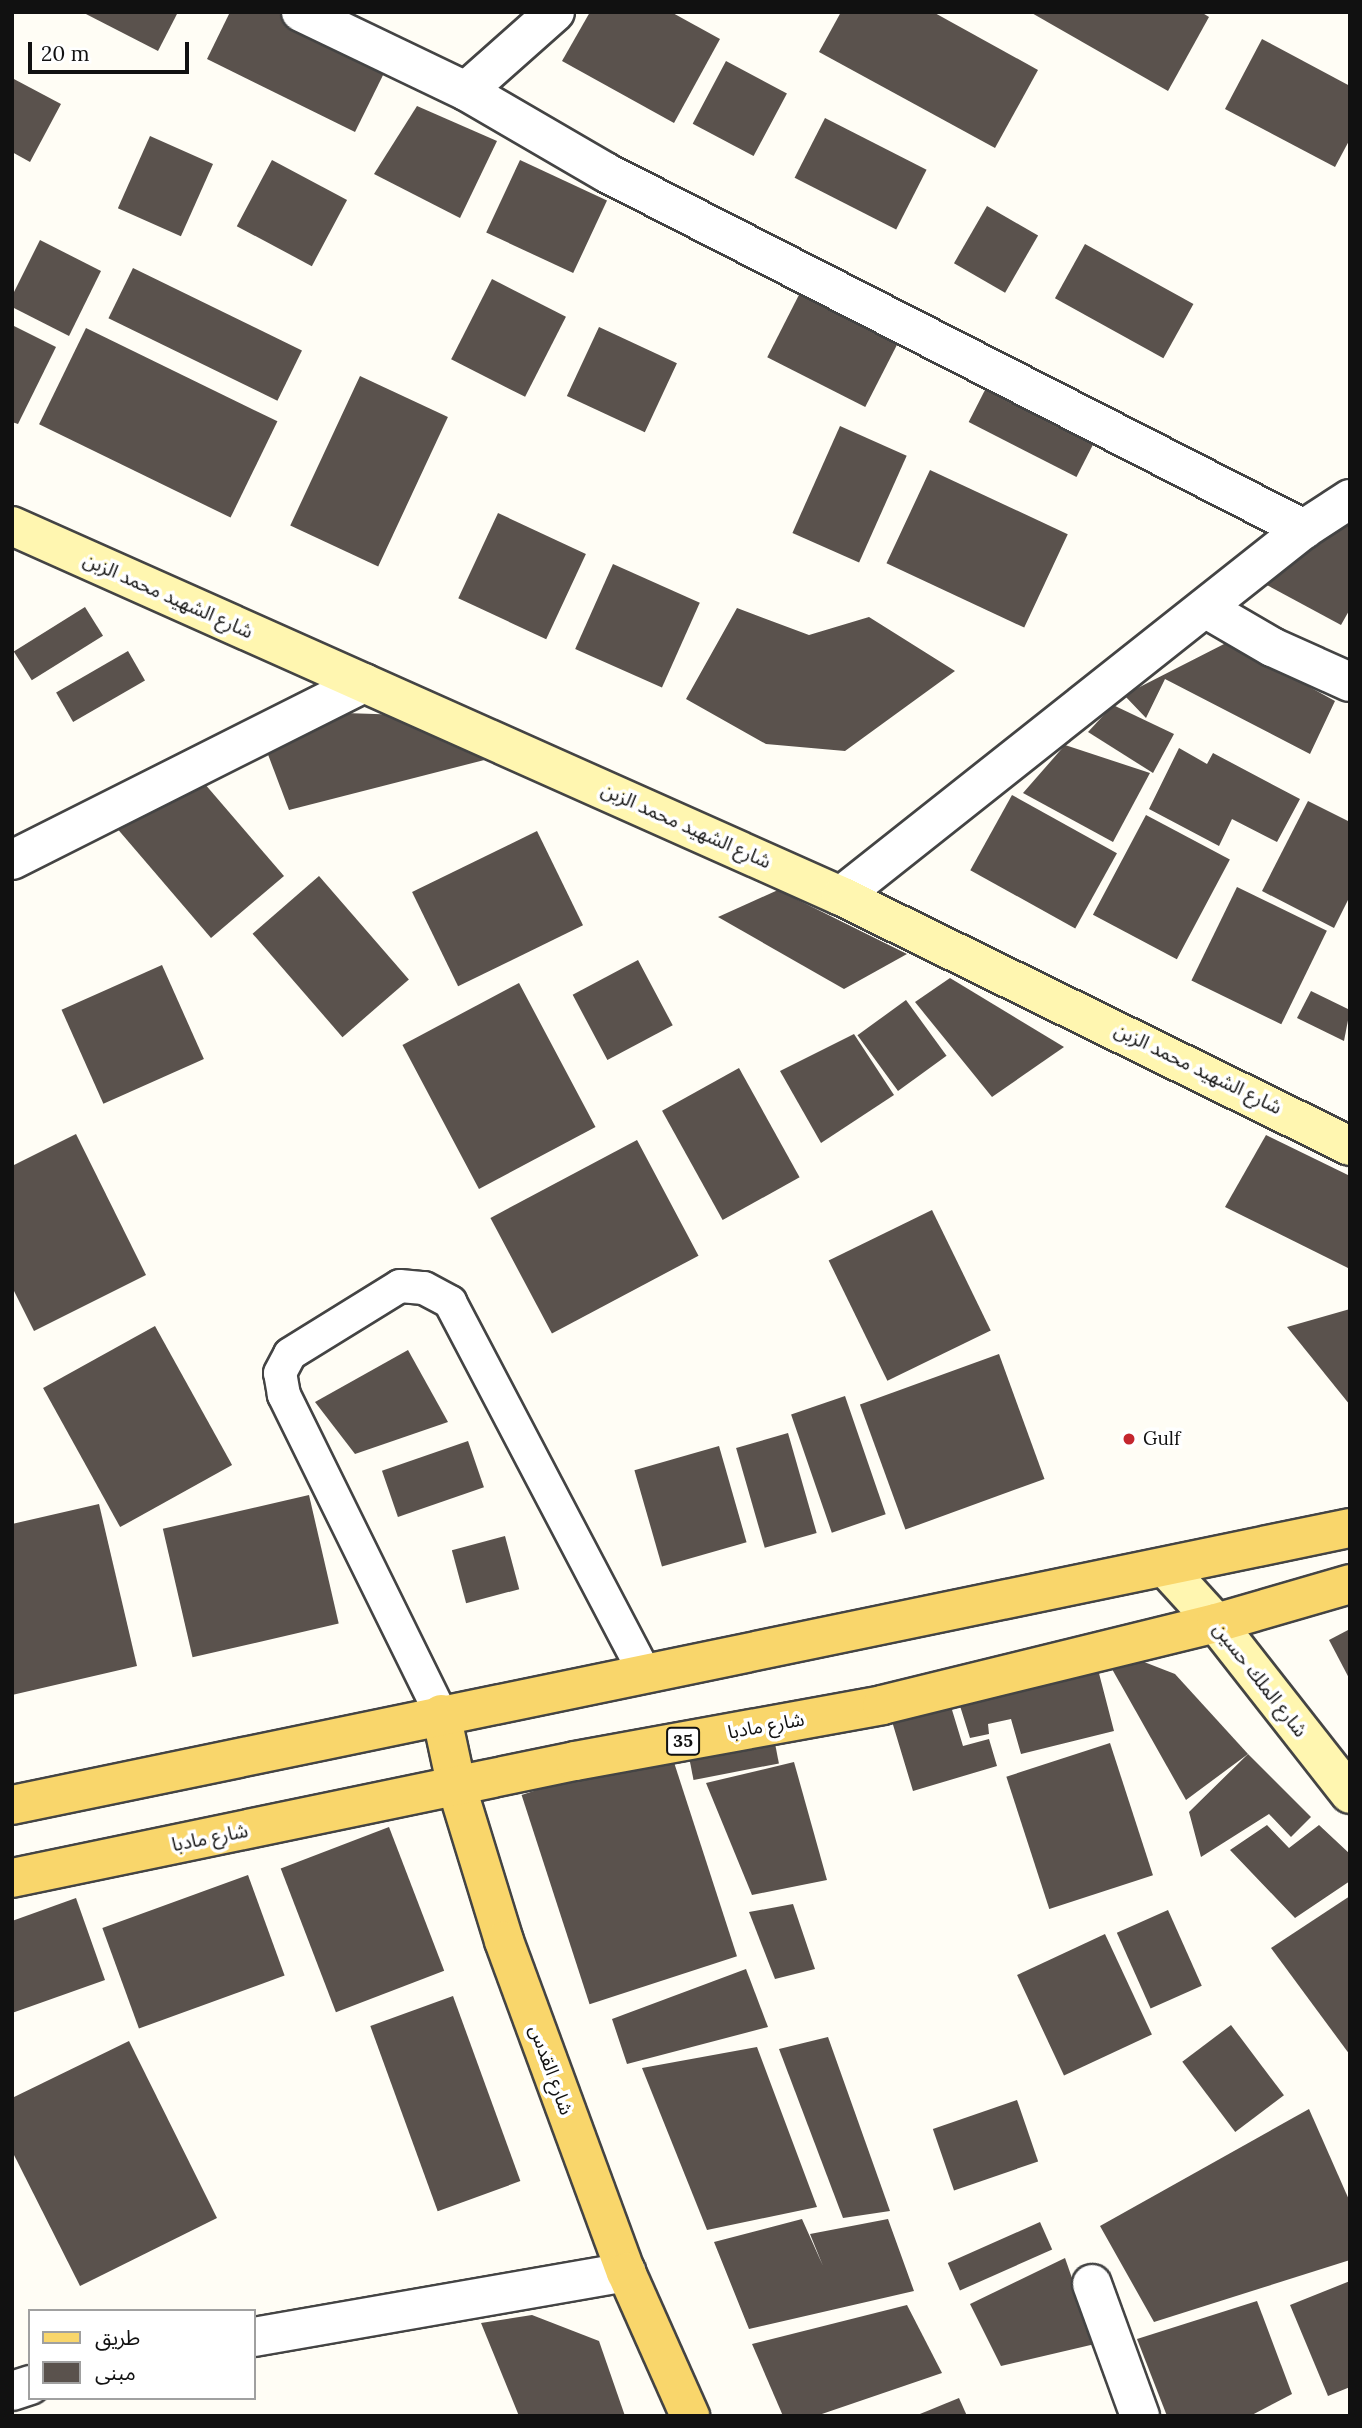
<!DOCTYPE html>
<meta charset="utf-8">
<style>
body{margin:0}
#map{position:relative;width:1362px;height:2428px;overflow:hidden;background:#fffdf5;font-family:Lora,"Noto Sans Arabic",serif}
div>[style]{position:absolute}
.building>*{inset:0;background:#5a524d;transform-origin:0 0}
.roads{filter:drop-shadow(2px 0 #444) drop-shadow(-2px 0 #444) drop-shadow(0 2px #444) drop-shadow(0 -2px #444)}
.lane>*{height:32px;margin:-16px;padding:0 16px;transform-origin:16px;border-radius:16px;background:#fff}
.street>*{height:38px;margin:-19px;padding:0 19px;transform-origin:19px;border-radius:19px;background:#fff}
.secondary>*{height:38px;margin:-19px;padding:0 19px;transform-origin:19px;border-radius:19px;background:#fff6b0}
.primary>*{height:38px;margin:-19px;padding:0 19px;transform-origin:19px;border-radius:19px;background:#f9d66b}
.dots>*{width:19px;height:19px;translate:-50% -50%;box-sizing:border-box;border:4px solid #fff;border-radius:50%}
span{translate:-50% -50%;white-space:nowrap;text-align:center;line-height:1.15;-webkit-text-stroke:7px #fff;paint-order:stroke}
.shield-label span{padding:2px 5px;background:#fff;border:2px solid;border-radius:5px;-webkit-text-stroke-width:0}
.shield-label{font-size:18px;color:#111;font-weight:700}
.street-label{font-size:19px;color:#111}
.poi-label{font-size:19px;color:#111}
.left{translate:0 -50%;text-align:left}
.frame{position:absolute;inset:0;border:14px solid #111;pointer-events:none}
.legend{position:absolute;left:28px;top:2309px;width:228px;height:91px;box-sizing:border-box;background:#fff;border:2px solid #a0a0a0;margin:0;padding:9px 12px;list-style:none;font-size:21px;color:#111}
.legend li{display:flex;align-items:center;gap:14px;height:35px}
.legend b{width:35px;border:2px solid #a0a0a0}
.scale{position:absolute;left:28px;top:42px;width:161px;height:32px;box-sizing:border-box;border:4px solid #111;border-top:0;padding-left:9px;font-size:21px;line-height:24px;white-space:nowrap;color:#111;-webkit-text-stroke:5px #fff;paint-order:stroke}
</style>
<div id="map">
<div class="building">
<i style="clip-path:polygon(82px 12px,178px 12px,158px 51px)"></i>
<i style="clip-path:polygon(230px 12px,282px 12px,388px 65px,355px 132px,207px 59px)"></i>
<i style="clip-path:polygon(590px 12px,671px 12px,720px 39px,674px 123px,562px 61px)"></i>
<i style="clip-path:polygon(841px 12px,933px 12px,1038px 70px,995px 148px,819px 52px)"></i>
<i style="clip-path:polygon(1030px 12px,1201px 12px,1209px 17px,1168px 91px)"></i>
<i style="clip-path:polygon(1262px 39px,1350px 86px,1350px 139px,1335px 167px,1225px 109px)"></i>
<i style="left:726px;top:61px;width:69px;height:71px;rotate:28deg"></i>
<i style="clip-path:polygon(12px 78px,61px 104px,30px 162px,12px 152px)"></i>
<i style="clip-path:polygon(417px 106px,497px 141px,460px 218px,374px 174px)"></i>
<i style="left:825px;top:118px;width:114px;height:67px;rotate:27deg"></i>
<i style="left:150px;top:136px;width:69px;height:79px;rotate:24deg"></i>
<i style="left:272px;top:160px;width:85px;height:75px;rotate:28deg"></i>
<i style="left:520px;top:160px;width:96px;height:80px;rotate:25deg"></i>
<i style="left:987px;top:206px;width:59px;height:66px;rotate:30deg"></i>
<i style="clip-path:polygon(40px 240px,101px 271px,69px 336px,12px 307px,12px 296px)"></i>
<i style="left:1085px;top:244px;width:124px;height:62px;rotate:29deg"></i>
<i style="left:133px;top:268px;width:188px;height:56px;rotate:26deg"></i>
<i style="left:492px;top:279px;width:83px;height:90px;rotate:27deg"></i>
<i style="left:804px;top:285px;width:110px;height:81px;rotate:27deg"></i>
<i style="clip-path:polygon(12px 325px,56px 347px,18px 424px,12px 422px)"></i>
<i style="left:599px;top:327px;width:86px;height:76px;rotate:25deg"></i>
<i style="left:86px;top:328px;width:213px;height:107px;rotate:26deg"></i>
<i style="left:360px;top:376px;width:97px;height:165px;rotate:25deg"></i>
<i style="left:985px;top:390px;width:121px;height:36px;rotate:27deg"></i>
<i style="left:840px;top:426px;width:73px;height:117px;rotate:24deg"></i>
<i style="left:930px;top:470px;width:152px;height:103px;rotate:25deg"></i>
<i style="left:498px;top:513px;width:97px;height:94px;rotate:25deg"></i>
<i style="clip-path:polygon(1350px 521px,1350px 609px,1341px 625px,1254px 578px)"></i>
<i style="left:613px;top:564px;width:95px;height:93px;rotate:24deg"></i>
<i style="left:85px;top:607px;width:34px;height:84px;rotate:58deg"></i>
<i style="clip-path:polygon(737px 608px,809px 635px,869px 617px,955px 671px,845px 751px,766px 744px,686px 699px)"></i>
<i style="clip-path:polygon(1228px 642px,1335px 701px,1310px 754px,1165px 679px,1146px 718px,1124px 695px)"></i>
<i style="left:128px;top:651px;width:34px;height:83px;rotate:60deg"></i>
<i style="clip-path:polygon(1113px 705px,1174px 734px,1153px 773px,1088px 732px)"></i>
<i style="clip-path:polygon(345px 713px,434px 716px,500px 756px,289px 810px,264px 744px)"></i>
<i style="clip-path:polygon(1065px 745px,1150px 773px,1113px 842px,1023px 793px)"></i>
<i style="clip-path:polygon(1179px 748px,1207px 764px,1213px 753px,1300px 799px,1277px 842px,1232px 819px,1219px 846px,1149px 809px)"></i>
<i style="clip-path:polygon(204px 783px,284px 876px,211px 938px,115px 826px)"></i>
<i style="left:1012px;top:795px;width:120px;height:86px;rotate:29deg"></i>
<i style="clip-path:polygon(1308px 801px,1350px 822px,1350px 896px,1334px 928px,1262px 891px)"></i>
<i style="left:1146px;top:815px;width:95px;height:113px;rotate:28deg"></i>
<i style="left:537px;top:831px;width:105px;height:139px;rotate:64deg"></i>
<i style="left:319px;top:876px;width:137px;height:88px;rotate:49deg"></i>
<i style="left:1237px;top:887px;width:100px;height:104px;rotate:26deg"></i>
<i style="clip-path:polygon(778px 890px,907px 954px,844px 989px,718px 917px)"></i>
<i style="left:638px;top:960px;width:74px;height:74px;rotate:62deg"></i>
<i style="left:162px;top:965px;width:103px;height:110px;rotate:66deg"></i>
<i style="clip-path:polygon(950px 978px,1064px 1047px,992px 1097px,915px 1002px)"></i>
<i style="left:519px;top:983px;width:163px;height:132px;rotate:62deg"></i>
<i style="clip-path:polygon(1311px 991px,1350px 1010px,1344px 1041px,1297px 1018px)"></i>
<i style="left:906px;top:1000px;width:69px;height:60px;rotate:54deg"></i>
<i style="clip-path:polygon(854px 1034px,894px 1095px,821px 1143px,780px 1071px)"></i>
<i style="left:739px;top:1068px;width:125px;height:88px;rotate:61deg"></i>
<i style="clip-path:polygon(76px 1134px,146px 1275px,34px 1331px,12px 1287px,12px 1166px)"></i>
<i style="clip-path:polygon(1266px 1135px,1350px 1176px,1350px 1269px,1225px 1207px)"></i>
<i style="left:637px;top:1140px;width:131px;height:166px;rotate:62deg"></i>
<i style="left:932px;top:1210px;width:134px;height:115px;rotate:64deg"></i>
<i style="clip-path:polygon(1350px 1309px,1350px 1405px,1287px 1327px)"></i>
<i style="left:155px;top:1326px;width:159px;height:128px;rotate:61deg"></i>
<i style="clip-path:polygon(408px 1350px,448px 1422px,355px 1454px,315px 1402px)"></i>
<i style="left:999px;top:1354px;width:133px;height:148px;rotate:70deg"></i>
<i style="left:845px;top:1396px;width:125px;height:57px;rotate:71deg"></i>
<i style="left:788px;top:1433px;width:104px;height:54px;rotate:74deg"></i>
<i style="left:468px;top:1441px;width:49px;height:91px;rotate:71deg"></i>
<i style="left:719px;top:1446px;width:100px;height:88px;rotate:74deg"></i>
<i style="left:309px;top:1495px;width:132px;height:150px;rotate:77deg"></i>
<i style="clip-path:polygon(99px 1504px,137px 1666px,12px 1695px,12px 1524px)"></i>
<i style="left:505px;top:1536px;width:55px;height:55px;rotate:75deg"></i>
<i style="clip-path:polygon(1350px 1629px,1350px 1680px,1329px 1640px)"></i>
<i style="clip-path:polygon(1095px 1658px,1114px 1731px,1021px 1754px,1011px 1719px,988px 1724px,989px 1734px,970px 1738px,956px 1693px)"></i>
<i style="clip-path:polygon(1139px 1660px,1175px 1674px,1248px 1754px,1186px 1800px,1112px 1669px)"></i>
<i style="clip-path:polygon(949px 1700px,963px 1746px,989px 1739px,997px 1766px,913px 1791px,891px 1718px)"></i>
<i style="left:773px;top:1733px;width:31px;height:87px;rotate:79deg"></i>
<i style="left:1110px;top:1743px;width:139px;height:109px;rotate:72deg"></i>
<i style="left:669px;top:1747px;width:220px;height:155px;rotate:72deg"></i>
<i style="clip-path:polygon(1248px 1754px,1311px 1817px,1291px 1837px,1269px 1814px,1201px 1857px,1189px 1812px)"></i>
<i style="clip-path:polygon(794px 1762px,827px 1880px,752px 1895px,706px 1783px)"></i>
<i style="clip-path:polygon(1267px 1825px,1289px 1848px,1319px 1825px,1350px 1854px,1350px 1881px,1295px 1918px,1230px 1850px)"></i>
<i style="left:389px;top:1827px;width:154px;height:116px;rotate:69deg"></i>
<i style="left:248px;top:1875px;width:107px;height:155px;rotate:70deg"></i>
<i style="clip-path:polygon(1350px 1896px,1350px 2055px,1271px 1948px)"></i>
<i style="clip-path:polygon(76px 1898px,105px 1980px,12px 2013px,12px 1921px)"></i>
<i style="clip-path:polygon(793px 1904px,815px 1969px,775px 1979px,749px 1912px)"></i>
<i style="left:1168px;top:1910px;width:83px;height:56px;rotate:66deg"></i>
<i style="left:1105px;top:1934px;width:111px;height:97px;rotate:65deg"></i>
<i style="clip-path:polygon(746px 1969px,768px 2027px,627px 2064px,612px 2019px)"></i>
<i style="left:453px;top:1996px;width:197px;height:88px;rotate:70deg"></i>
<i style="left:1231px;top:2025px;width:88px;height:61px;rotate:53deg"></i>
<i style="clip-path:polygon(828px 2037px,890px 2211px,843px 2218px,779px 2049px)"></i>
<i style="clip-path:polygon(129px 2041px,217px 2218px,80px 2286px,12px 2151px,12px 2098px)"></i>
<i style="clip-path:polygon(757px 2047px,817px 2207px,707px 2230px,642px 2068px)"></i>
<i style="left:1017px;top:2100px;width:65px;height:89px;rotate:71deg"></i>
<i style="clip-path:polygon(1309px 2109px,1350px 2202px,1350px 2260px,1154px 2322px,1100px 2226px)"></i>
<i style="clip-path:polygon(802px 2219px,823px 2266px,810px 2234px,888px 2219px,914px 2291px,749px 2329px,714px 2242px)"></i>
<i style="left:1040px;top:2222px;width:30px;height:101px;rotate:66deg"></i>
<i style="clip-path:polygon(1065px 2258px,1095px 2344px,1001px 2366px,970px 2304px)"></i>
<i style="clip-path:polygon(1350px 2281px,1350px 2387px,1328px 2396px,1290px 2305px)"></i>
<i style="clip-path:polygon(1257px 2301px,1292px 2394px,1250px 2416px,1167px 2416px,1137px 2339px)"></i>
<i style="clip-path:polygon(907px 2305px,942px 2373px,816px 2416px,783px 2416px,752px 2344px)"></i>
<i style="clip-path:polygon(532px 2315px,599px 2341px,625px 2416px,519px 2416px,481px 2323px)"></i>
<i style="clip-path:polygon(959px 2398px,967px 2416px,915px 2416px)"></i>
</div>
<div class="roads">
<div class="lane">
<i style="left:441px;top:1714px;width:356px;rotate:-116.2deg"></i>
<i style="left:284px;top:1395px;width:22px;rotate:-100deg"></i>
<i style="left:280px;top:1373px;width:21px;rotate:-62deg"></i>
<i style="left:290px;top:1354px;width:129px;rotate:-31.7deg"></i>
<i style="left:400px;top:1286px;width:24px;rotate:5deg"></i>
<i style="left:424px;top:1288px;width:30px;rotate:28deg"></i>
<i style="left:450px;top:1302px;width:421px;rotate:62.3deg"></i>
</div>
<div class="street">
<i style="left:301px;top:12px;width:183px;rotate:25.6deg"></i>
<i style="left:466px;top:91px;width:163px;rotate:30.2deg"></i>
<i style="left:607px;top:173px;width:783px;rotate:27.06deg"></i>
<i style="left:466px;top:91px;width:119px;rotate:-41.6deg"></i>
<i style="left:1205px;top:608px;width:78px;rotate:30.2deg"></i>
<i style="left:1272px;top:647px;width:85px;rotate:24.2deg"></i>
<i style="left:12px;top:860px;width:394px;rotate:-26.7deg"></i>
<i style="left:841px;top:896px;width:591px;rotate:-38.4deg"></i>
<i style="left:1304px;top:529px;width:55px;rotate:-33.1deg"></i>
<i style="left:1092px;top:2284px;width:140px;rotate:70deg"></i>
<i style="left:254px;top:2337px;width:378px;rotate:-9.9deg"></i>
<i style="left:12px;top:2391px;width:19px;rotate:-18deg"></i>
</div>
<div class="secondary">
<i style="left:12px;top:526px;width:908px;rotate:24.05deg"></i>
<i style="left:841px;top:896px;width:567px;rotate:26.16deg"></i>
<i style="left:1166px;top:1568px;width:74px;rotate:47.7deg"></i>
<i style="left:1216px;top:1623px;width:217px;rotate:51.9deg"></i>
</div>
<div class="primary">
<i style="left:441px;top:1714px;width:76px;rotate:77.8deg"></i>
<i style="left:457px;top:1788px;width:160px;rotate:72.9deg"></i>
<i style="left:504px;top:1941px;width:353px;rotate:69.8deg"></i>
<i style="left:626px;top:2272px;width:158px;rotate:66deg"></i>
<i style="left:12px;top:1805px;width:1366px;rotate:-11.7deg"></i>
<i style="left:12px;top:1878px;width:575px;rotate:-11.74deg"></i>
<i style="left:575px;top:1761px;width:312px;rotate:-10.3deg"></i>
<i style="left:882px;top:1705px;width:344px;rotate:-13.8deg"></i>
<i style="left:1216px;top:1623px;width:140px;rotate:-16.2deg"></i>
</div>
</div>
<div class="dots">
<i style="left:1129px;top:1439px;background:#c4262e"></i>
</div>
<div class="shield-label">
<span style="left:683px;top:1741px">35</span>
</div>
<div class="street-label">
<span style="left:168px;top:596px;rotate:24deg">شارع الشهيد محمد الزبن</span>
<span style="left:686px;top:826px;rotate:24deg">شارع الشهيد محمد الزبن</span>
<span style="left:1198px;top:1069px;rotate:26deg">شارع الشهيد محمد الزبن</span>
<span style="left:1260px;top:1680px;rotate:52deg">شارع الملك حسين</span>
<span style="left:766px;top:1726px;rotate:-10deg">شارع مادبا</span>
<span style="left:210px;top:1838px;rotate:-11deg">شارع مادبا</span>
<span style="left:551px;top:2070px;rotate:70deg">شارع القدس</span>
</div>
<div class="poi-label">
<span class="left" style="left:1143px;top:1439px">Gulf</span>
</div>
<div class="frame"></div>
<ul class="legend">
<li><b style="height:9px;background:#f9d66b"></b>طريق</li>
<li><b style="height:19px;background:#5a524d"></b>مبنى</li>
</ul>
<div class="scale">20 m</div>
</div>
